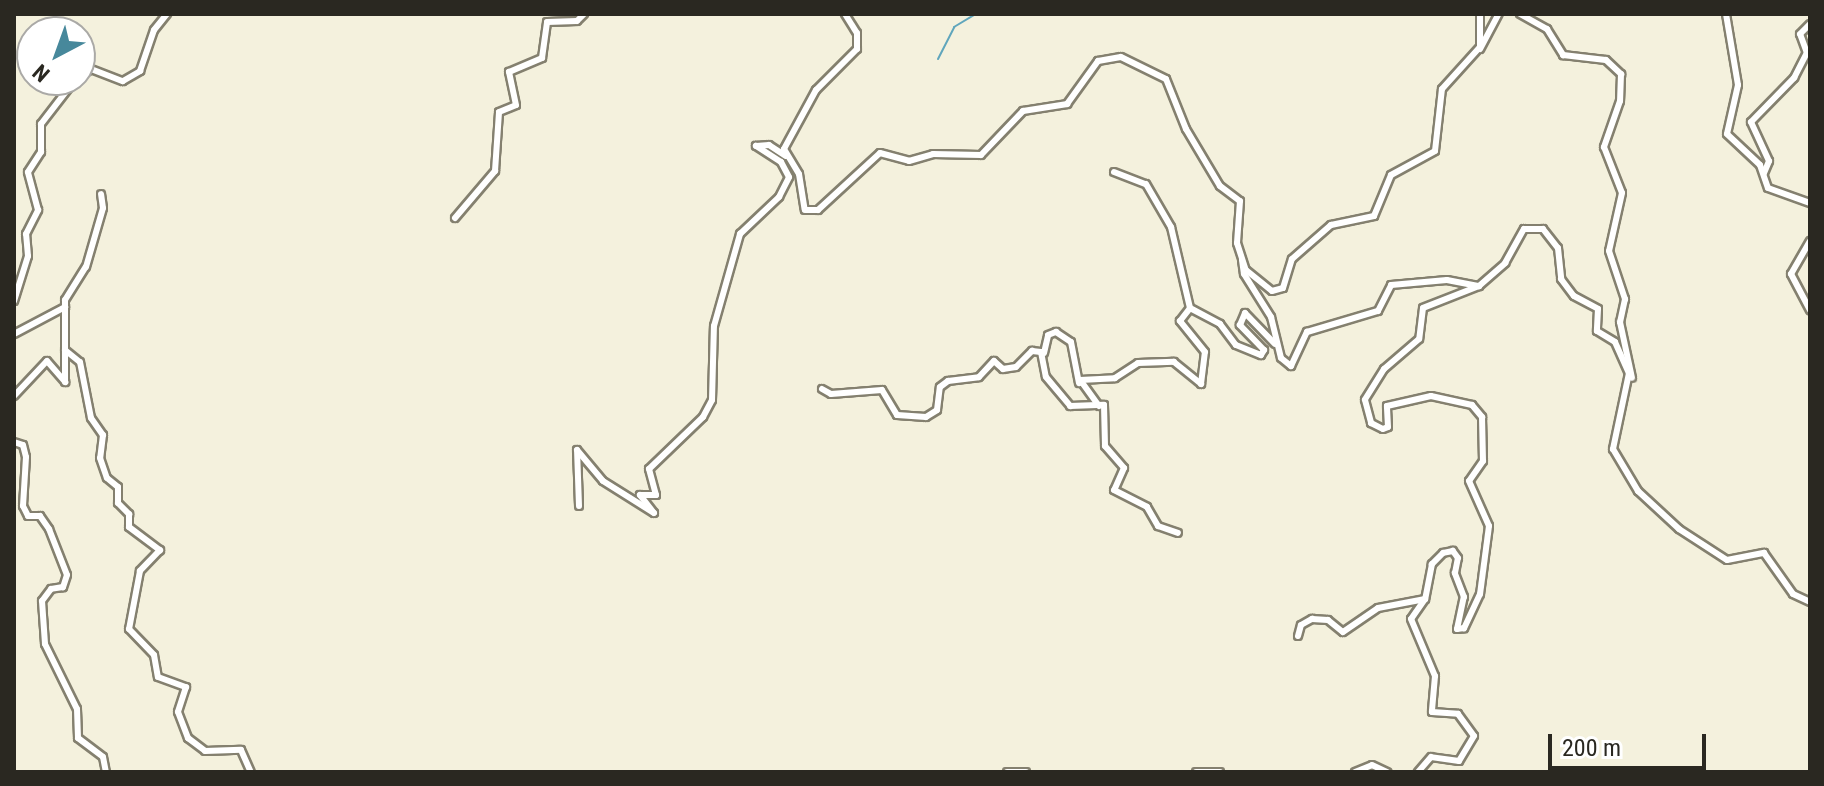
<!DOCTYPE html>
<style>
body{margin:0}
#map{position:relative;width:1824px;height:786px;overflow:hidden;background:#f4f1dd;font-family:"Roboto Condensed",sans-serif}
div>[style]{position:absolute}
.stream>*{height:2px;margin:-1px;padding:0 1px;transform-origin:1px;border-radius:1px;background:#60a6bc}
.roads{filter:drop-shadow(2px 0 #84806f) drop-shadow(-2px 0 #84806f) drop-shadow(0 2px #84806f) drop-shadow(0 -2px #84806f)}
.minor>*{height:6px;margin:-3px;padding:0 3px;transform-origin:3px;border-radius:3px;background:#fff}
span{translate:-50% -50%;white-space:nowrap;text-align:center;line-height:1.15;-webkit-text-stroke:6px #fff;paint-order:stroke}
.frame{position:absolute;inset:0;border:16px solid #2a2821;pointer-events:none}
.north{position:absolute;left:16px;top:16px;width:80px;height:80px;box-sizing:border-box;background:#fff;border:2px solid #aaa9a6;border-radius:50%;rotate:221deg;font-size:22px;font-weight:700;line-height:32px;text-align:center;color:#2a2821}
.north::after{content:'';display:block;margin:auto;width:28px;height:36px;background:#47889b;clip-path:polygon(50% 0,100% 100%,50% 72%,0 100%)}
.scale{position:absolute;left:1548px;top:734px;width:158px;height:36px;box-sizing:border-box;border:4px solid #2a2821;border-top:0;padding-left:10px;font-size:24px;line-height:28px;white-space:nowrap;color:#2a2821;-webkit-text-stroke:6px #fff;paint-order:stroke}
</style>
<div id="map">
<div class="stream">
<i style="left:938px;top:59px;width:36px;rotate:-63deg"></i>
<i style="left:954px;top:27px;width:26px;rotate:-31deg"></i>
</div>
<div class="roads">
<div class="minor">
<i style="left:845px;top:14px;width:22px;rotate:58deg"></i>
<i style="left:857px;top:33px;width:16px;rotate:90deg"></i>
<i style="left:857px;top:49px;width:58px;rotate:135deg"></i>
<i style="left:816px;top:90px;width:67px;rotate:118.5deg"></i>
<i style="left:784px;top:149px;width:29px;rotate:59deg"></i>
<i style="left:799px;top:174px;width:36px;rotate:81deg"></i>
<i style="left:805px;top:210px;width:13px"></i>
<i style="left:818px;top:210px;width:84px;rotate:-42.6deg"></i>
<i style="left:880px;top:153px;width:30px;rotate:15deg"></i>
<i style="left:909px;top:161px;width:25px;rotate:-16deg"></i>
<i style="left:933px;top:154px;width:48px;rotate:1.2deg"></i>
<i style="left:981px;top:155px;width:61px;rotate:-46.3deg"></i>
<i style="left:1023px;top:111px;width:45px;rotate:-9deg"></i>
<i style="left:1067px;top:104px;width:53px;rotate:-54.2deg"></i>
<i style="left:1098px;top:61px;width:23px;rotate:-10deg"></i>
<i style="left:1121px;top:57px;width:50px;rotate:26.1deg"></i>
<i style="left:1166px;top:79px;width:54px;rotate:68.2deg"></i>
<i style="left:1186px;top:129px;width:66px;rotate:59.2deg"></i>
<i style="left:1220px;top:186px;width:25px;rotate:37deg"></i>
<i style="left:1240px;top:201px;width:42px;rotate:94.1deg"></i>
<i style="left:1237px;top:243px;width:28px;rotate:72deg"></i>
<i style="left:1246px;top:270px;width:33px;rotate:39deg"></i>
<i style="left:1272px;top:291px;width:11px;rotate:-15deg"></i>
<i style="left:1283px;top:288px;width:30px;rotate:-73deg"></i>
<i style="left:1292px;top:259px;width:52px;rotate:-41.1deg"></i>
<i style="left:1331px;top:225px;width:44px;rotate:-11.8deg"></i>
<i style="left:1374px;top:216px;width:44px;rotate:-67.5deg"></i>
<i style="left:1391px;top:175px;width:50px;rotate:-28.6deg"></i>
<i style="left:1435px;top:151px;width:62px;rotate:-83.6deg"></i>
<i style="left:1442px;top:89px;width:57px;rotate:-47.9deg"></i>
<i style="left:1480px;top:47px;width:33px;rotate:-90deg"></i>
<i style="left:1520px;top:14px;width:31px;rotate:29deg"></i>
<i style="left:1547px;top:29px;width:31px;rotate:58deg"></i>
<i style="left:1563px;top:55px;width:43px;rotate:6.6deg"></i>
<i style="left:1606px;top:60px;width:21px;rotate:43deg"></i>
<i style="left:1621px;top:74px;width:27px;rotate:92deg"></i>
<i style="left:1620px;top:101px;width:49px;rotate:109.2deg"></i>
<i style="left:1604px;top:147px;width:49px;rotate:68.6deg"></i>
<i style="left:1622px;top:193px;width:59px;rotate:102.6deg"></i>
<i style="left:1609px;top:251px;width:51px;rotate:71.6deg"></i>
<i style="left:1625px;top:299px;width:24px;rotate:102deg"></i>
<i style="left:1620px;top:322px;width:57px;rotate:77.9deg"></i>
<i style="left:1726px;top:14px;width:72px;rotate:80.4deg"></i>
<i style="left:1738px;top:85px;width:50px;rotate:102.7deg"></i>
<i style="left:1727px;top:134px;width:45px;rotate:43.2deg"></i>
<i style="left:1760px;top:165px;width:24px;rotate:71deg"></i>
<i style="left:1768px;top:188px;width:45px;rotate:19.7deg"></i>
<i style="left:1480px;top:49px;width:40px;rotate:-62deg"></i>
<i style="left:80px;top:76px;width:13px;rotate:-32deg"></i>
<i style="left:91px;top:69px;width:34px;rotate:21deg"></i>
<i style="left:123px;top:81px;width:20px;rotate:-30deg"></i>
<i style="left:140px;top:71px;width:43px;rotate:-71.1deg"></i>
<i style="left:154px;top:30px;width:21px;rotate:-51deg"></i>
<i style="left:1114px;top:172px;width:34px;rotate:21deg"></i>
<i style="left:1146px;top:184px;width:50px;rotate:59.8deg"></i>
<i style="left:1171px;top:227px;width:83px;rotate:76.8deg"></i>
<i style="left:1764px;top:173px;width:13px;rotate:-67deg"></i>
<i style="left:1769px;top:161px;width:43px;rotate:-114.8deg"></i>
<i style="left:1751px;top:122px;width:62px;rotate:-45.7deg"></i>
<i style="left:1794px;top:78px;width:28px;rotate:-63deg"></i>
<i style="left:1807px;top:53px;width:20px;rotate:-110deg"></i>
<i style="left:1800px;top:34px;width:14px;rotate:-45deg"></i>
<i style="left:455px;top:218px;width:62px;rotate:-49.6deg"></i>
<i style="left:495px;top:171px;width:59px;rotate:-86.1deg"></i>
<i style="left:499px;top:112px;width:18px;rotate:-22deg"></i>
<i style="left:516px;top:105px;width:34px;rotate:-102deg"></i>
<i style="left:509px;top:72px;width:36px;rotate:-23deg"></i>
<i style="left:542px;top:58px;width:36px;rotate:-82deg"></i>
<i style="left:547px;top:22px;width:30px;rotate:-2deg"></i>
<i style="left:577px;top:21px;width:10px;rotate:-45deg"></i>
<i style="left:1810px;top:241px;width:38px;rotate:120deg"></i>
<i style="left:1791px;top:274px;width:41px;rotate:62.2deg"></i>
<i style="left:1242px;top:260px;width:14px;rotate:82deg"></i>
<i style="left:1244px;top:274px;width:51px;rotate:57.9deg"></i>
<i style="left:1271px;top:317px;width:42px;rotate:76.3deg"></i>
<i style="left:1281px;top:358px;width:13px;rotate:39deg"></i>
<i style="left:1291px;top:366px;width:38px;rotate:-65deg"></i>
<i style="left:1307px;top:332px;width:74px;rotate:-16.5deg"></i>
<i style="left:1378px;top:311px;width:29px;rotate:-63deg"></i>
<i style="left:1391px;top:285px;width:56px;rotate:-5.1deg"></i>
<i style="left:1447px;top:280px;width:33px;rotate:11deg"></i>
<i style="left:1479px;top:286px;width:60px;rotate:158.6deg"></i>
<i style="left:1423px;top:308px;width:31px;rotate:97deg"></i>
<i style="left:1419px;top:339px;width:46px;rotate:139.4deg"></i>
<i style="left:1384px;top:369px;width:36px;rotate:122deg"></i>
<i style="left:1365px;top:400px;width:24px;rotate:75deg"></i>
<i style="left:1371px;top:423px;width:13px;rotate:27deg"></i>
<i style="left:1383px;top:429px;width:5px;rotate:-22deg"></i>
<i style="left:1388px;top:427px;width:21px;rotate:-93deg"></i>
<i style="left:1387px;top:406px;width:45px;rotate:-12.8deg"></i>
<i style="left:1431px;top:396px;width:42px;rotate:12.4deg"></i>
<i style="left:1472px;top:405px;width:16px;rotate:50deg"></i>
<i style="left:1482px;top:417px;width:44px;rotate:88.7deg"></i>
<i style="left:1483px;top:461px;width:24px;rotate:125deg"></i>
<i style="left:1469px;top:481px;width:49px;rotate:66deg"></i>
<i style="left:1489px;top:526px;width:69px;rotate:97.5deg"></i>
<i style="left:1480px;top:594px;width:38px;rotate:115deg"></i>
<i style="left:1464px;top:628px;width:7px;rotate:172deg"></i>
<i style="left:1457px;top:629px;width:33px;rotate:-78deg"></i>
<i style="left:1464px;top:597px;width:26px;rotate:-111deg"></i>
<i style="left:1455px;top:573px;width:15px;rotate:-79deg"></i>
<i style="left:1458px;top:558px;width:9px;rotate:-126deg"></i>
<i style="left:1453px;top:551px;width:10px;rotate:169deg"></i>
<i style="left:1443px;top:553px;width:16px;rotate:135deg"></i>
<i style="left:1432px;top:564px;width:36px;rotate:101deg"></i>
<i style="left:1425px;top:599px;width:24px;rotate:125deg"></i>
<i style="left:1411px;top:619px;width:62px;rotate:67.2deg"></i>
<i style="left:1435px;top:676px;width:36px;rotate:95deg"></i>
<i style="left:1432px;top:712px;width:26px;rotate:4deg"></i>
<i style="left:1458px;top:714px;width:27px;rotate:54deg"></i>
<i style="left:1474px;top:736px;width:29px;rotate:121deg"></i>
<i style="left:1459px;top:761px;width:28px;rotate:-172deg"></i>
<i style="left:1431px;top:757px;width:20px;rotate:131deg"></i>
<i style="left:1479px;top:286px;width:35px;rotate:-41deg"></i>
<i style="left:1505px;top:263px;width:39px;rotate:-61deg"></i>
<i style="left:1524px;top:229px;width:19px"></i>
<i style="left:1543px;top:229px;width:24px;rotate:52deg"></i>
<i style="left:1558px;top:248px;width:31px;rotate:84deg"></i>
<i style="left:1561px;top:279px;width:21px;rotate:53deg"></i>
<i style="left:1574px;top:296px;width:27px;rotate:28deg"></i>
<i style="left:1598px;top:309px;width:22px;rotate:93deg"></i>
<i style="left:1597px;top:331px;width:21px;rotate:31deg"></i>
<i style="left:1615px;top:342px;width:34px;rotate:66deg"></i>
<i style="left:1629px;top:373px;width:78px;rotate:101.9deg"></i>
<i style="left:1613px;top:449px;width:49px;rotate:59.2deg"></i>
<i style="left:1638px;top:491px;width:56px;rotate:42.8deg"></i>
<i style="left:1679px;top:529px;width:57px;rotate:32.9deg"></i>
<i style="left:1727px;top:560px;width:38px;rotate:-11deg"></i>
<i style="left:1764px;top:553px;width:50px;rotate:54.7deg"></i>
<i style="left:1793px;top:594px;width:19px;rotate:25deg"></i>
<i style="left:14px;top:301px;width:47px;rotate:-72.7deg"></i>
<i style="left:28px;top:256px;width:22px;rotate:-95deg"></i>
<i style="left:26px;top:234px;width:27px;rotate:-63deg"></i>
<i style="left:38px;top:210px;width:39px;rotate:-105deg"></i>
<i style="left:28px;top:172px;width:24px;rotate:-57deg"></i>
<i style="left:41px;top:152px;width:28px;rotate:-90deg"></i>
<i style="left:41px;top:124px;width:56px;rotate:-52.3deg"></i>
<i style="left:14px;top:334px;width:58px;rotate:-27.9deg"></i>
<i style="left:65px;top:350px;width:19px;rotate:39deg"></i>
<i style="left:80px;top:362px;width:57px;rotate:78.9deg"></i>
<i style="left:91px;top:418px;width:21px;rotate:55deg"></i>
<i style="left:103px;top:435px;width:23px;rotate:97deg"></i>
<i style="left:100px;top:458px;width:21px;rotate:71deg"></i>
<i style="left:107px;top:478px;width:14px;rotate:39deg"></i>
<i style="left:118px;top:487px;width:16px;rotate:90deg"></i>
<i style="left:118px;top:503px;width:16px;rotate:45deg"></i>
<i style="left:129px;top:514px;width:13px;rotate:90deg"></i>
<i style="left:129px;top:527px;width:39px;rotate:37deg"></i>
<i style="left:160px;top:550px;width:29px;rotate:134deg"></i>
<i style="left:140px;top:571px;width:59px;rotate:100.7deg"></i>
<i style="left:129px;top:629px;width:36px;rotate:46deg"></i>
<i style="left:154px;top:655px;width:22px;rotate:80deg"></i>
<i style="left:158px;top:677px;width:30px;rotate:20deg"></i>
<i style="left:186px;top:687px;width:26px;rotate:108deg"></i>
<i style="left:178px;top:712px;width:28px;rotate:69deg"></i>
<i style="left:188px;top:738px;width:21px;rotate:37deg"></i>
<i style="left:205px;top:751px;width:36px;rotate:-2deg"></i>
<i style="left:241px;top:750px;width:24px;rotate:66deg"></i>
<i style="left:1044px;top:353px;width:18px;rotate:-77deg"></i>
<i style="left:1048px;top:335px;width:9px;rotate:-21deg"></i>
<i style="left:1056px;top:332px;width:18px;rotate:34deg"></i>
<i style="left:1071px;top:342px;width:42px;rotate:79deg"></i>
<i style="left:822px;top:389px;width:10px;rotate:29deg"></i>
<i style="left:831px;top:394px;width:51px;rotate:-4.5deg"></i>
<i style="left:882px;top:390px;width:29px;rotate:59deg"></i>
<i style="left:897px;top:415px;width:29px;rotate:4deg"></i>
<i style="left:926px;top:417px;width:13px;rotate:-32deg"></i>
<i style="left:937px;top:410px;width:23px;rotate:-83deg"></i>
<i style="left:940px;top:387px;width:10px;rotate:-37deg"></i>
<i style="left:948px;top:381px;width:31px;rotate:-7deg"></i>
<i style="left:979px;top:377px;width:22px;rotate:-47deg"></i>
<i style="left:994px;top:361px;width:12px;rotate:42deg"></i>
<i style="left:1003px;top:369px;width:13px;rotate:-9deg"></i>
<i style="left:1016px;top:367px;width:23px;rotate:-45deg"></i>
<i style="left:1032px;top:351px;width:9px;rotate:6deg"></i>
<i style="left:1041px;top:352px;width:25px;rotate:79deg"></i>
<i style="left:1046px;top:377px;width:38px;rotate:50deg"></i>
<i style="left:1070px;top:406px;width:34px;rotate:-2deg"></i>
<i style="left:1104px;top:405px;width:41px;rotate:88.6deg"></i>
<i style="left:1105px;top:446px;width:29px;rotate:49deg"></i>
<i style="left:1124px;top:468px;width:24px;rotate:114deg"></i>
<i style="left:1114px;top:490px;width:37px;rotate:27deg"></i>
<i style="left:1147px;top:507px;width:22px;rotate:60deg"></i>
<i style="left:1158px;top:526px;width:21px;rotate:19deg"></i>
<i style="left:14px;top:396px;width:48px;rotate:-46.7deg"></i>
<i style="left:47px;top:361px;width:28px;rotate:49deg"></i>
<i style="left:65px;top:382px;width:82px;rotate:-90deg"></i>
<i style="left:65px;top:300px;width:39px;rotate:-58deg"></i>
<i style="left:86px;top:267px;width:61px;rotate:-73.9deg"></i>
<i style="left:103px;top:208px;width:14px;rotate:-98deg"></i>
<i style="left:1099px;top:406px;width:32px;rotate:-126deg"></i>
<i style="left:1080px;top:380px;width:35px;rotate:-3deg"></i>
<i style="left:1115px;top:378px;width:27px;rotate:-33deg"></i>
<i style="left:1138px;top:363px;width:36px;rotate:-2deg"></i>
<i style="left:1174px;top:362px;width:35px;rotate:39deg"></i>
<i style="left:1201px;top:384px;width:32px;rotate:-83deg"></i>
<i style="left:1205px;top:352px;width:40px;rotate:-129deg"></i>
<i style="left:1180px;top:321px;width:16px;rotate:-52deg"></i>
<i style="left:1190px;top:308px;width:34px;rotate:28deg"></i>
<i style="left:1220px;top:324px;width:26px;rotate:53deg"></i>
<i style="left:1236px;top:345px;width:27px;rotate:22deg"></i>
<i style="left:1261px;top:355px;width:6px;rotate:-59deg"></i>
<i style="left:1264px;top:350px;width:35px;rotate:-134deg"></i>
<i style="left:1240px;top:325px;width:13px;rotate:-67deg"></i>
<i style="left:1245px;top:313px;width:43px;rotate:45.9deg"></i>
<i style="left:14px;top:442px;width:9px;rotate:18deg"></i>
<i style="left:23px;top:445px;width:12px;rotate:76deg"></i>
<i style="left:26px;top:457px;width:49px;rotate:93.5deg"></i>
<i style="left:23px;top:506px;width:11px;rotate:63deg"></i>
<i style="left:28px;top:516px;width:12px"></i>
<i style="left:40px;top:516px;width:16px;rotate:55deg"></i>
<i style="left:49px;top:529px;width:49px;rotate:68.6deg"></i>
<i style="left:67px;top:575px;width:13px;rotate:108deg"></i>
<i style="left:63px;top:587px;width:12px;rotate:171deg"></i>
<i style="left:51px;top:589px;width:15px;rotate:127deg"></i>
<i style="left:42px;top:601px;width:43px;rotate:86deg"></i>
<i style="left:45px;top:644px;width:72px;rotate:63.8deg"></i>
<i style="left:77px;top:709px;width:29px;rotate:88deg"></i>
<i style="left:78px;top:738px;width:31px;rotate:37deg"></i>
<i style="left:103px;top:757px;width:15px;rotate:79deg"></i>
<i style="left:579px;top:506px;width:56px;rotate:-92deg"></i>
<i style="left:577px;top:450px;width:40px;rotate:50deg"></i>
<i style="left:603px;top:481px;width:60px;rotate:32.1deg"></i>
<i style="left:654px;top:513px;width:23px;rotate:-128deg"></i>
<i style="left:640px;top:495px;width:16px"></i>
<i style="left:656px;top:495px;width:27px;rotate:-105deg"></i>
<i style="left:649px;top:469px;width:75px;rotate:-43.9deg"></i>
<i style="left:703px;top:417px;width:19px;rotate:-62deg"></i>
<i style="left:712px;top:400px;width:74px;rotate:-88.5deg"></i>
<i style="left:714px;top:326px;width:96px;rotate:-74.2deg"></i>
<i style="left:740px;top:234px;width:54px;rotate:-43.5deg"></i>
<i style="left:779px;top:197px;width:22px;rotate:-63deg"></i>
<i style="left:789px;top:177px;width:17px;rotate:-118deg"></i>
<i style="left:781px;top:162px;width:30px;rotate:-147deg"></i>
<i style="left:756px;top:146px;width:13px;rotate:-4deg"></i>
<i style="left:769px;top:145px;width:20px;rotate:33deg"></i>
<i style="left:1298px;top:636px;width:11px;rotate:-75deg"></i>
<i style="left:1301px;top:625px;width:13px;rotate:-29deg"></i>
<i style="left:1312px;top:619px;width:16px;rotate:4deg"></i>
<i style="left:1328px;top:620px;width:19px;rotate:39deg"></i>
<i style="left:1343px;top:632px;width:42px;rotate:-34.4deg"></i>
<i style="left:1378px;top:608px;width:48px;rotate:-10.8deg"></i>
<i style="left:1007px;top:772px;width:19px"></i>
<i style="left:1196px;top:772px;width:24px"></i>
<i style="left:1355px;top:772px;width:18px;rotate:-22deg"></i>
<i style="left:1372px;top:765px;width:17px;rotate:25deg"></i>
</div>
</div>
<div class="frame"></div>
<div class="north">N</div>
<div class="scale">200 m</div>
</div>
